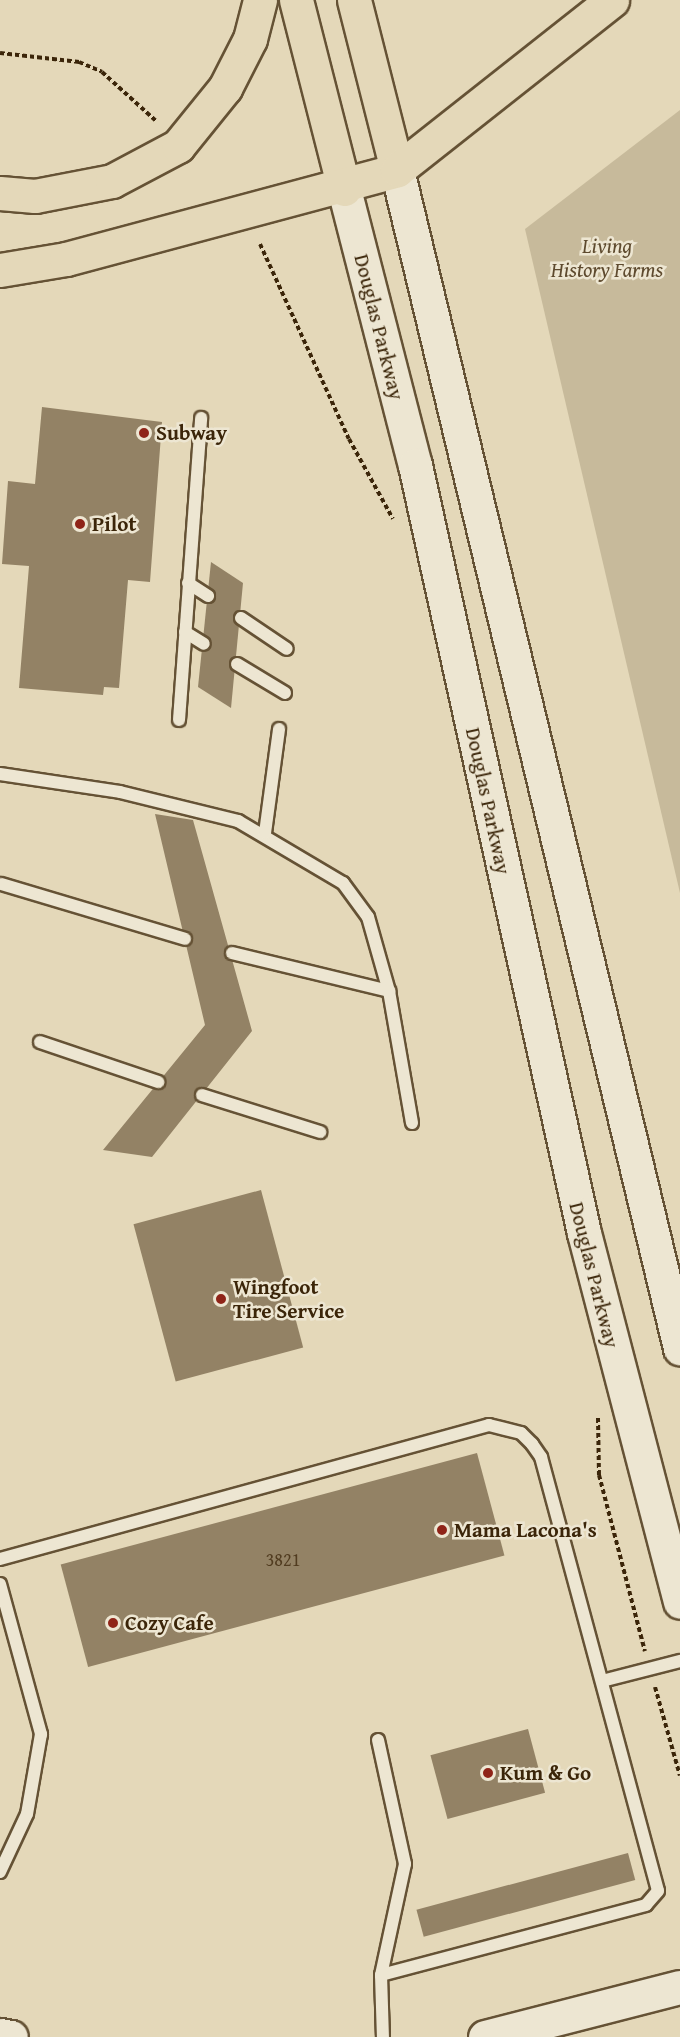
<!DOCTYPE html>
<style>
body{margin:0}
#map{position:relative;width:680px;height:2037px;overflow:hidden;background:#e4d8b9;font-family:"Gentium Book Plus",serif}
div>[style]{position:absolute}
.green>*{inset:0;background:#c7ba9b}
.building>*{inset:0;background:#938265;transform-origin:0 0}
.path>*{height:4px;margin-top:-2px;transform-origin:0;background:repeating-linear-gradient(90deg,#3b2509 0 4.5px,transparent 0 7.5px)}
.roads{filter:drop-shadow(2px 0 #655235) drop-shadow(-2px 0 #655235) drop-shadow(0 2px #655235) drop-shadow(0 -2px #655235)}
.lane>*{height:12px;margin:-6px;padding:0 6px;transform-origin:6px;border-radius:6px;background:#ede6d2}
.secondary>*{height:33px;margin:-16.5px;padding:0 16.5px;transform-origin:16.5px;border-radius:16.5px;background:#ede6d2}
.primary>*{height:33px;margin:-16.5px;padding:0 16.5px;transform-origin:16.5px;border-radius:16.5px;background:#e4d8b9}
.highway>*{height:33px;margin:-16.5px;padding:0 16.5px;transform-origin:16.5px;border-radius:16.5px;background:#e4d8b9}
.dots>*{width:16px;height:16px;translate:-50% -50%;box-sizing:border-box;border:3px solid #ede6d2;border-radius:50%}
span{translate:-50% -50%;white-space:nowrap;text-align:center;line-height:1.15;-webkit-text-stroke:5px #ede6d2;paint-order:stroke}
.number-label{font-size:18px;color:#513c20}
.number-label span{-webkit-text-stroke-width:0}
.park-label{font-size:21px;color:#5e4a2e;font-style:italic}
.street-label{font-size:21px;color:#3b2509}
.poi-label{font-size:21px;color:#3b2509;font-weight:700}
.left{translate:0 -50%;text-align:left}
</style>
<div id="map">
<div class="green">
<i style="clip-path:polygon(680px 110px,680px 893px,525px 229px)"></i>
</div>
<div class="building">
<i style="clip-path:polygon(42px 407px,162px 422px,150px 582px,128px 580px,119px 688px,104px 687px,103px 695px,19px 688px,29px 566px,2px 564px,8px 481px,35px 484px)"></i>
<i style="clip-path:polygon(211px 562px,243px 583px,231px 708px,198px 687px)"></i>
<i style="clip-path:polygon(155px 814px,193px 820px,252px 1031px,152px 1157px,103px 1150px,205px 1025px)"></i>
<i style="left:261px;top:1190px;width:163px;height:132px;rotate:75deg"></i>
<i style="left:477px;top:1453px;width:106px;height:431px;rotate:75deg"></i>
<i style="left:528px;top:1729px;width:66px;height:101px;rotate:75deg"></i>
<i style="left:628px;top:1853px;width:28px;height:219px;rotate:75deg"></i>
</div>
<div class="path">
<i style="left:0;top:53px;width:80px;rotate:6.5deg"></i>
<i style="left:79px;top:62px;width:25px;rotate:23deg"></i>
<i style="left:102px;top:72px;width:73px;rotate:42.2deg"></i>
<i style="left:260px;top:244px;width:214px;rotate:65.5deg"></i>
<i style="left:349px;top:439px;width:91px;rotate:61.2deg"></i>
<i style="left:598px;top:1418px;width:57px;rotate:89deg"></i>
<i style="left:599px;top:1475px;width:182px;rotate:75.4deg"></i>
<i style="left:655px;top:1687px;width:92px;rotate:74.3deg"></i>
</div>
<div class="roads">
<div class="lane">
<i style="left:188px;top:583px;width:24px;rotate:33deg"></i>
<i style="left:241px;top:618px;width:55px;rotate:34deg"></i>
<i style="left:185px;top:632px;width:22px;rotate:32deg"></i>
<i style="left:237px;top:664px;width:56px;rotate:31.1deg"></i>
<i style="left:179px;top:720px;width:303px;rotate:-85.8deg"></i>
<i style="left:0;top:774px;width:121px;rotate:8.5deg"></i>
<i style="left:120px;top:792px;width:122px;rotate:13.8deg"></i>
<i style="left:238px;top:821px;width:122px;rotate:30.6deg"></i>
<i style="left:343px;top:883px;width:42px;rotate:53.7deg"></i>
<i style="left:368px;top:917px;width:77px;rotate:74.2deg"></i>
<i style="left:389px;top:991px;width:134px;rotate:80.1deg"></i>
<i style="left:265px;top:833px;width:105px;rotate:-82.3deg"></i>
<i style="left:1px;top:884px;width:192px;rotate:16.6deg"></i>
<i style="left:232px;top:953px;width:162px;rotate:13.6deg"></i>
<i style="left:40px;top:1042px;width:125px;rotate:18.7deg"></i>
<i style="left:202px;top:1095px;width:124px;rotate:17.4deg"></i>
<i style="left:0;top:1559px;width:507px;rotate:-15.32deg"></i>
<i style="left:489px;top:1425px;width:33px;rotate:14deg"></i>
<i style="left:521px;top:1433px;width:16px;rotate:45deg"></i>
<i style="left:532px;top:1444px;width:16px;rotate:55deg"></i>
<i style="left:541px;top:1457px;width:449px;rotate:74.9deg"></i>
<i style="left:658px;top:1891px;width:18px;rotate:131deg"></i>
<i style="left:646px;top:1905px;width:274px;rotate:165.2deg"></i>
<i style="left:0;top:1584px;width:156px;rotate:74.7deg"></i>
<i style="left:41px;top:1734px;width:81px;rotate:99.9deg"></i>
<i style="left:27px;top:1814px;width:64px;rotate:115deg"></i>
<i style="left:602px;top:1681px;width:81px;rotate:-14.4deg"></i>
<i style="left:378px;top:1740px;width:127px;rotate:77.7deg"></i>
<i style="left:405px;top:1864px;width:114px;rotate:102.2deg"></i>
<i style="left:381px;top:1975px;width:62px;rotate:88.2deg"></i>
</div>
<div class="secondary">
<i style="left:397px;top:170px;width:1212px;rotate:76.49deg"></i>
<i style="left:344px;top:189px;width:285px;rotate:75.6deg"></i>
<i style="left:415px;top:465px;width:786px;rotate:77.59deg"></i>
<i style="left:584px;top:1233px;width:381px;rotate:75.4deg"></i>
<i style="left:0;top:2035px;width:11px;rotate:10deg"></i>
<i style="left:485px;top:2037px;width:201px;rotate:-14.4deg"></i>
</div>
<div class="primary">
<i style="left:296px;top:0;width:195px;rotate:75.7deg"></i>
<i style="left:354px;top:0;width:175px;rotate:75.8deg"></i>
</div>
<div class="highway">
<i style="left:0;top:193px;width:35px;rotate:5deg"></i>
<i style="left:35px;top:196px;width:78px;rotate:-11deg"></i>
<i style="left:112px;top:181px;width:75px;rotate:-27.9deg"></i>
<i style="left:178px;top:146px;width:75px;rotate:-51deg"></i>
<i style="left:225px;top:88px;width:55px;rotate:-63deg"></i>
<i style="left:250px;top:39px;width:40px;rotate:-75.6deg"></i>
<i style="left:0;top:270px;width:67px;rotate:-9.5deg"></i>
<i style="left:66px;top:259px;width:343px;rotate:-15deg"></i>
<i style="left:397px;top:170px;width:274px;rotate:-38.3deg"></i>
</div>
</div>
<div class="dots">
<i style="left:144px;top:433px;background:#8f2418"></i>
<i style="left:80px;top:524px;background:#8f2418"></i>
<i style="left:221px;top:1299px;background:#8f2418"></i>
<i style="left:442px;top:1530px;background:#8f2418"></i>
<i style="left:113px;top:1623px;background:#8f2418"></i>
<i style="left:488px;top:1773px;background:#8f2418"></i>
</div>
<div class="number-label">
<span style="left:283px;top:1560px">3821</span>
</div>
<div class="park-label">
<span style="left:607px;top:258px">Living<br>History Farms</span>
</div>
<div class="street-label">
<span style="left:379px;top:327px;rotate:76deg">Douglas Parkway</span>
<span style="left:488px;top:801px;rotate:78deg">Douglas Parkway</span>
<span style="left:594px;top:1275px;rotate:76deg">Douglas Parkway</span>
</div>
<div class="poi-label">
<span class="left" style="left:156px;top:433px">Subway</span>
<span class="left" style="left:92px;top:524px">Pilot</span>
<span class="left" style="left:233px;top:1299px">Wingfoot<br>Tire Service</span>
<span class="left" style="left:454px;top:1530px">Mama Lacona's</span>
<span class="left" style="left:125px;top:1623px">Cozy Cafe</span>
<span class="left" style="left:500px;top:1773px">Kum &amp; Go</span>
</div>
</div>
